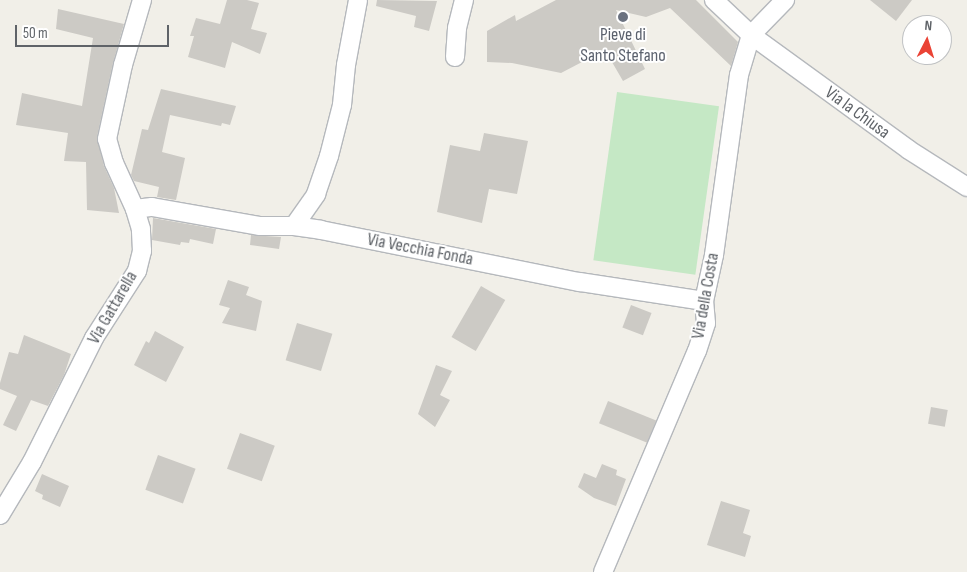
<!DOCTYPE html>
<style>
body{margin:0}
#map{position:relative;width:967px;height:572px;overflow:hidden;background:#f1efe8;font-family:"Sofia Sans Condensed",sans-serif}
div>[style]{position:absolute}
.green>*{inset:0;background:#c5e8c5;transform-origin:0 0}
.building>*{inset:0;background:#cccac5;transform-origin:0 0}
.roads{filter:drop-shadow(1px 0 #b5b8bc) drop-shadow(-1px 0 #b5b8bc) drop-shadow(0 1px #b5b8bc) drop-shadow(0 -1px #b5b8bc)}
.minor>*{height:18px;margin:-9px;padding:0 9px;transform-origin:9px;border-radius:9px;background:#fff}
.dots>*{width:14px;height:14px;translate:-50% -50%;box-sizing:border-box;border:2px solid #fff;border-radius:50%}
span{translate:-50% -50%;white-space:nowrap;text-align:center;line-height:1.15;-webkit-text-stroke:4px #fff;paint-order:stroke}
.worship-label{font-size:18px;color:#5b616d}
.street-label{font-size:18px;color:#5f6368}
.north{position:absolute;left:902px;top:15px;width:50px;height:50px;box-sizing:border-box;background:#fff;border:1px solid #bfc1c3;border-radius:50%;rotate:5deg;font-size:14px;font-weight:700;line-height:20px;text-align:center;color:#5f6368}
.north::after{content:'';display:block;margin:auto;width:18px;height:22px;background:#ea4335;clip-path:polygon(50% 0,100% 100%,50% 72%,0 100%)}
.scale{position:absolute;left:15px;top:25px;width:154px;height:22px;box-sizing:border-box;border:2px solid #5f6368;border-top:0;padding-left:6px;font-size:15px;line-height:18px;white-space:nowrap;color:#5f6368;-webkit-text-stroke:4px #fff;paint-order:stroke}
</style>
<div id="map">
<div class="green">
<i style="left:617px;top:92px;width:103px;height:170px;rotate:8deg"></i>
</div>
<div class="building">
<i style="clip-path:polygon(227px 0,247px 0,259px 3px,251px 29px,267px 33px,260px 54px,232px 42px,225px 68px,188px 57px,194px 36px,190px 36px,196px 18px,220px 24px)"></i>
<i style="clip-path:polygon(377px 0,437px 1px,429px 31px,414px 27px,416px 16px,376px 6px)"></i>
<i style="clip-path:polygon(556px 0,696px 0,738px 42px,731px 66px,670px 8px,646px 17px,616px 10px,645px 69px,623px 81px,605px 50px,561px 73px,512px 63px,487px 62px,487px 31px,515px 15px,516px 21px)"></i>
<i style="clip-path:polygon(870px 0,912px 0,896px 21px)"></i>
<i style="clip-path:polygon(58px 9px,124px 24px,113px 63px,97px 137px,104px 166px,114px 188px,119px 213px,87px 210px,86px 162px,64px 161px,68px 133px,16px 125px,22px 93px,82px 106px,93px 38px,56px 29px)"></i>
<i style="clip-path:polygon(161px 89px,236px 106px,230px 125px,222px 123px,221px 126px,170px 115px,162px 152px,185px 158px,176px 200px,157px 197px,159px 187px,134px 181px,131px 175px,142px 129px,148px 130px)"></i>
<i style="clip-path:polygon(484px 133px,528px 141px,517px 194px,489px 189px,482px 223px,437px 212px,450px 145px,480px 151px)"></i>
<i style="clip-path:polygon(153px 218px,216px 229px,213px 244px,190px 239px,189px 243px,181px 242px,180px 245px,152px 240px)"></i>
<i style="clip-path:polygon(251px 235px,281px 237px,279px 249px,250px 245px)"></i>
<i style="clip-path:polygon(228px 280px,249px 287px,246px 295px,262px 301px,256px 331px,222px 323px,230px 308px,219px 305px)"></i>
<i style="left:481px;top:286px;width:28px;height:59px;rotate:30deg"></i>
<i style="left:631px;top:305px;width:22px;height:24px;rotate:21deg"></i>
<i style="left:297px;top:323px;width:37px;height:39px;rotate:17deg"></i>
<i style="clip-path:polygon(155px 331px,184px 347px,166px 382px,134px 365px,146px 341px,149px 343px)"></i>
<i style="clip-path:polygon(24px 335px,71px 354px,64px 375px,48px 406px,31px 400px,16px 431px,3px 425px,17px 396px,0 389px,0 383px,9px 352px,18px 354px)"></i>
<i style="clip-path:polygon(436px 365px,452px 371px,440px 395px,450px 400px,435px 427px,418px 414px)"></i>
<i style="left:608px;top:401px;width:52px;height:24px;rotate:22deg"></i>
<i style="left:931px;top:407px;width:17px;height:17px;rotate:10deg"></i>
<i style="left:240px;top:433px;width:37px;height:38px;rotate:20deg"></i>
<i style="left:158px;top:455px;width:40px;height:37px;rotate:20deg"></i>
<i style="clip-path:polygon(602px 464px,617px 470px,616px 475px,626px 479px,616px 506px,594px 498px,578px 487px,584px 473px,596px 478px)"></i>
<i style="clip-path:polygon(42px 474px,69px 486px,60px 507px,42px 499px,43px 495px,35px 491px)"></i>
<i style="clip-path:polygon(721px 501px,750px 510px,743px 533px,751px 536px,745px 557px,707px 545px)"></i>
</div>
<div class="roads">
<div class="minor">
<i style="left:714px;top:0;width:51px;rotate:43.4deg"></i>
<i style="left:751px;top:35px;width:195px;rotate:36deg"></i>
<i style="left:909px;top:150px;width:69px;rotate:32.5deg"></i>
<i style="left:455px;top:57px;width:29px;rotate:-86deg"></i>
<i style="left:457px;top:28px;width:29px;rotate:-76deg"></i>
<i style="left:135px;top:209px;width:17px;rotate:-7deg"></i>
<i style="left:152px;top:207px;width:110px;rotate:10deg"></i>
<i style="left:260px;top:226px;width:34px"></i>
<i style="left:294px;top:226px;width:27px;rotate:8deg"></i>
<i style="left:321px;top:230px;width:264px;rotate:11.4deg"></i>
<i style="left:580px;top:282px;width:125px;rotate:8.7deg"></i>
<i style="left:294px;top:226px;width:39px;rotate:-55deg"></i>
<i style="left:316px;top:194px;width:40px;rotate:-71.1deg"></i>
<i style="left:329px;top:156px;width:53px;rotate:-75.7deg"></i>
<i style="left:342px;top:105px;width:40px;rotate:-84.3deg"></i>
<i style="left:346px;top:65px;width:66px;rotate:-79.5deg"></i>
<i style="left:0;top:515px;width:62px;rotate:-58.9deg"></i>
<i style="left:32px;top:462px;width:139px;rotate:-63.4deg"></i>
<i style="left:94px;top:338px;width:80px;rotate:-57.3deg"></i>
<i style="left:137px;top:271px;width:21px;rotate:-76deg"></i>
<i style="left:142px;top:251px;width:22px;rotate:-93deg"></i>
<i style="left:141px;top:229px;width:21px;rotate:-107deg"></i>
<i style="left:135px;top:209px;width:51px;rotate:-114.5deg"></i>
<i style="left:114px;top:163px;width:25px;rotate:-106deg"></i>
<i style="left:107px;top:139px;width:76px;rotate:-77.8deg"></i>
<i style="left:123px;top:65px;width:68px;rotate:-73.7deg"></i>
<i style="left:603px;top:572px;width:240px;rotate:-67deg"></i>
<i style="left:697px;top:351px;width:29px;rotate:-72deg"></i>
<i style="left:706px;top:323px;width:22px;rotate:-95deg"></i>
<i style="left:704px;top:301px;width:47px;rotate:-77.7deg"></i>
<i style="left:714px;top:255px;width:182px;rotate:-82.1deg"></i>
<i style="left:739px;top:75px;width:42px;rotate:-73.3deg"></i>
<i style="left:751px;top:35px;width:49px;rotate:-45.8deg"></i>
</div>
</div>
<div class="dots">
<i style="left:623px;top:17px;background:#6b7280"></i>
</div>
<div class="worship-label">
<span style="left:623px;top:46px">Pieve di<br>Santo Stefano</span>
</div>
<div class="street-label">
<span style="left:857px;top:113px;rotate:36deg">Via la Chiusa</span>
<span style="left:420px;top:250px;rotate:11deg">Via Vecchia Fonda</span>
<span style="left:706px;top:296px;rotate:-80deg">Via della Costa</span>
<span style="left:113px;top:308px;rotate:-60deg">Via Gattarella</span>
</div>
<div class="north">N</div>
<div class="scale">50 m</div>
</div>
